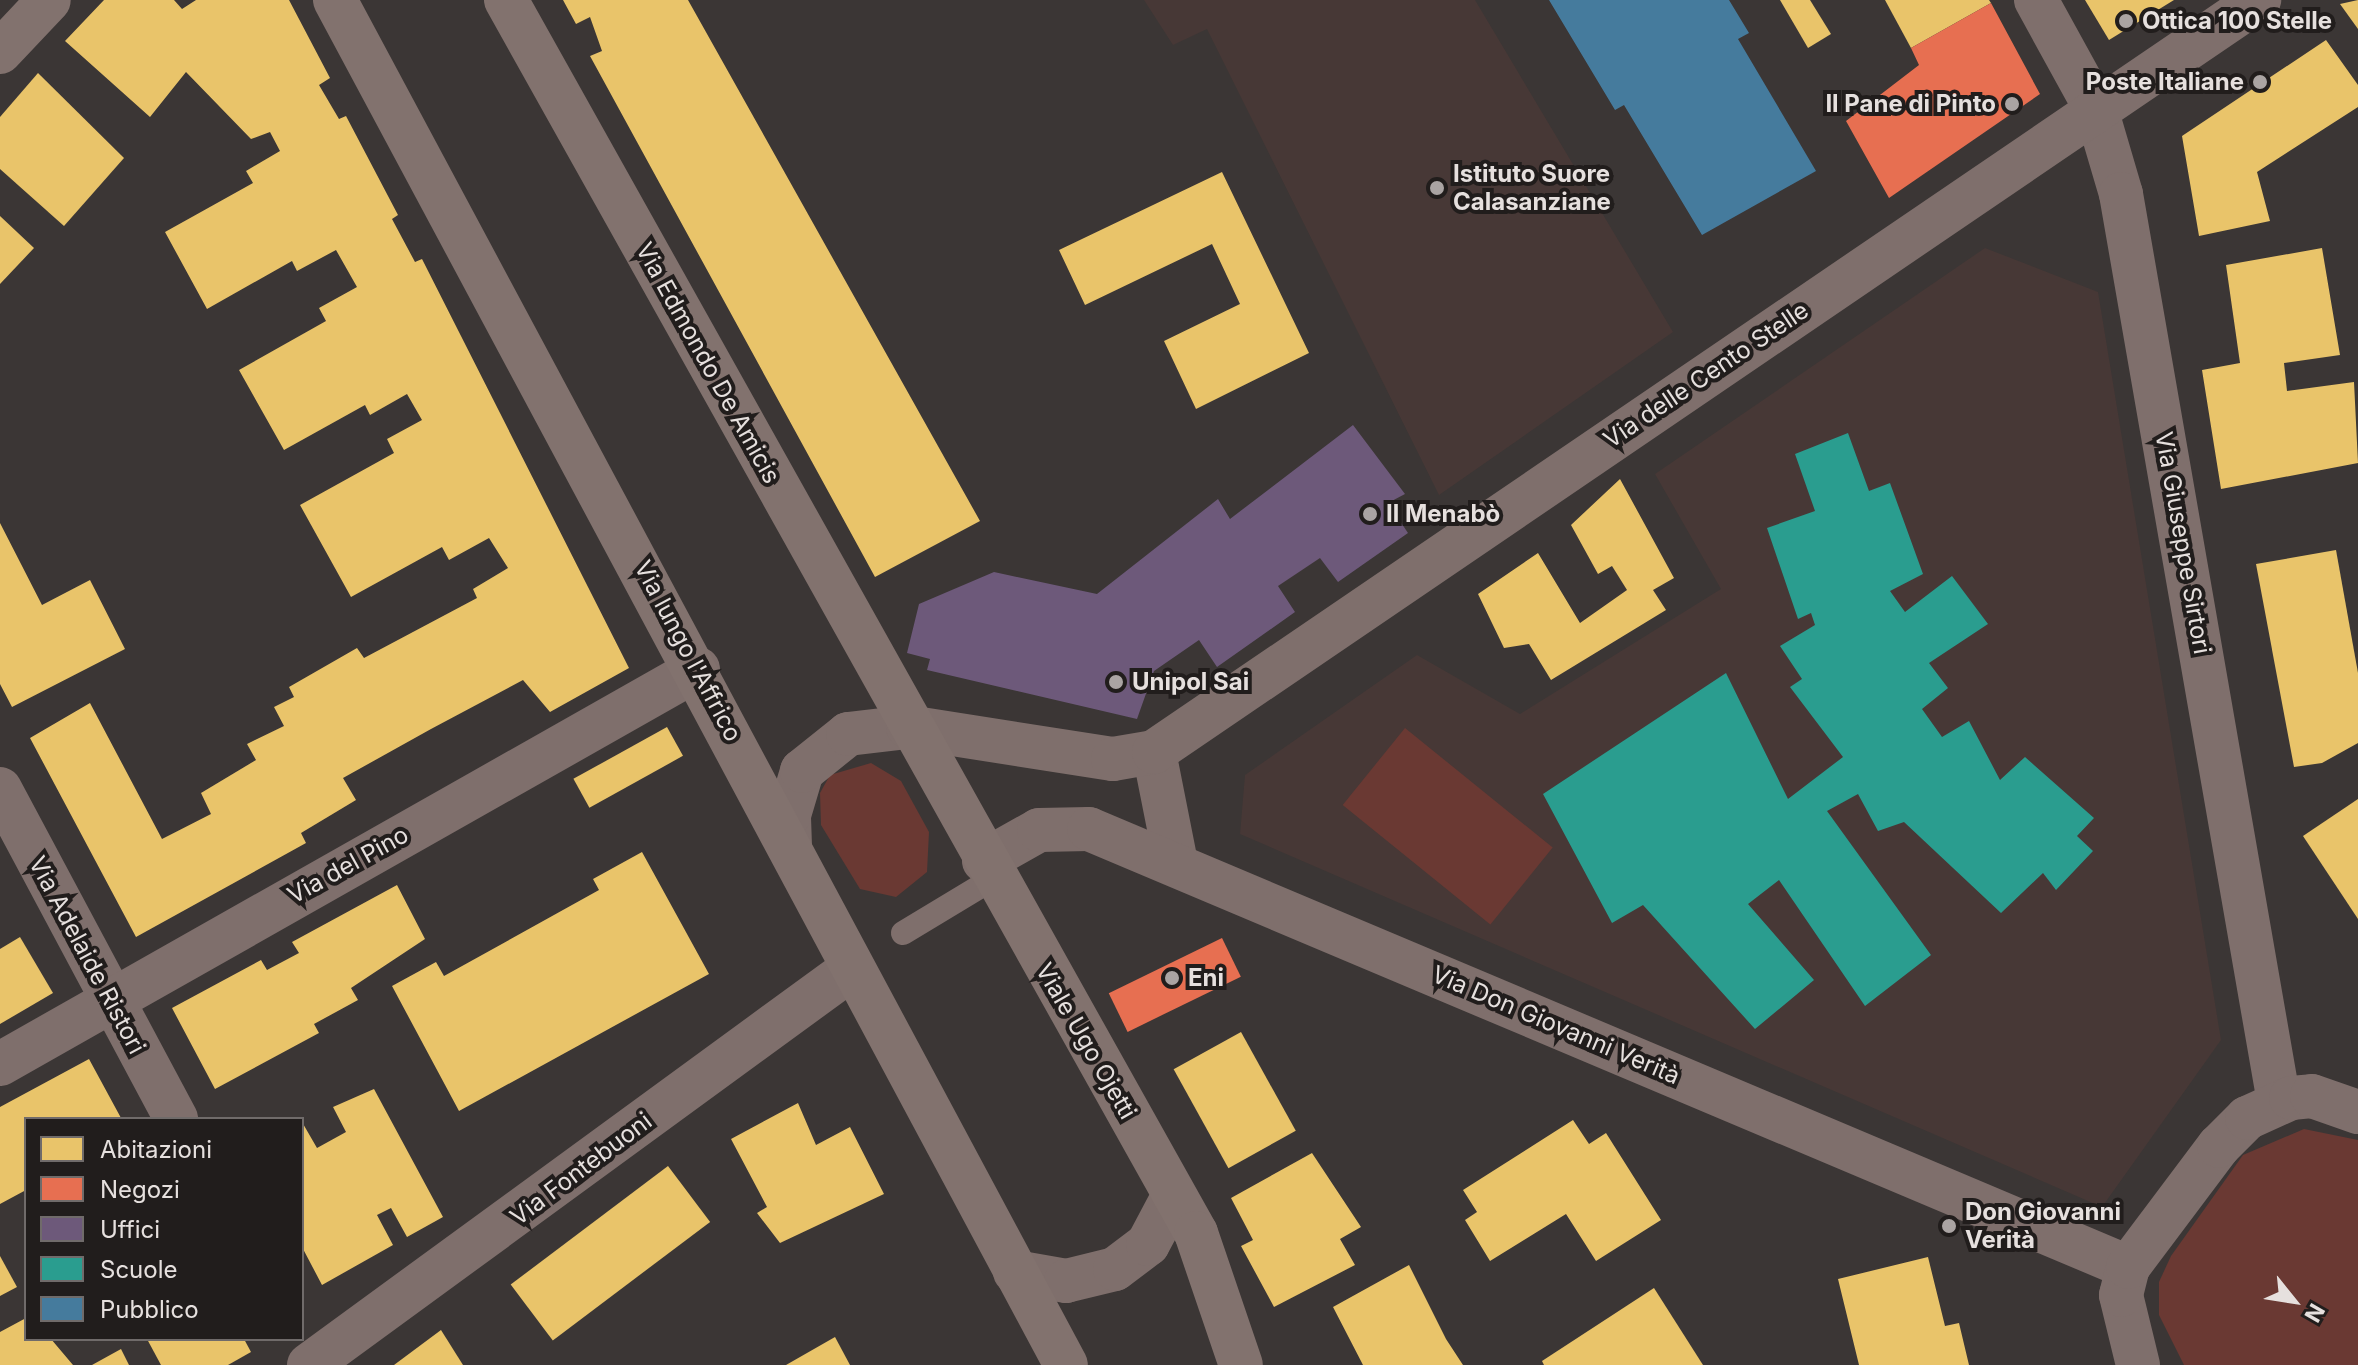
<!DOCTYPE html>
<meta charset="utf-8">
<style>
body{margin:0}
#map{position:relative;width:2358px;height:1365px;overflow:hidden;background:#3b3635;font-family:Inter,sans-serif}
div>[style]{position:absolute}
.built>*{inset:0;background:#473836}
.green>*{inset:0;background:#6a3933;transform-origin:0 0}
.homes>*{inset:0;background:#e9c46a;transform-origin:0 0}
.shops>*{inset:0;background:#e76f51;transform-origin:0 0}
.offices>*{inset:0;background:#6d597a}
.schools>*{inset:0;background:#2a9d8f}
.public>*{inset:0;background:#457b9d}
.service>*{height:24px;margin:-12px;padding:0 12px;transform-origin:12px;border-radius:12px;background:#7f6f6c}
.minor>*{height:44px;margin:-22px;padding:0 22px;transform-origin:22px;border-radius:22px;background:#7f6f6c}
.secondary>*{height:44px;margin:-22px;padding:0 22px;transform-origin:22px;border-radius:22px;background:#82726e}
.dots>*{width:22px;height:22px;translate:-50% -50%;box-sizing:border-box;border:4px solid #211d1c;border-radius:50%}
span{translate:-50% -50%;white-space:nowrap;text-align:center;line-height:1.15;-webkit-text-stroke:8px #211d1c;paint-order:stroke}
.poi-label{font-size:24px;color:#e6e0de;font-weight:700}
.left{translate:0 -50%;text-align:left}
.right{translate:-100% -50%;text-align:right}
.street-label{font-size:24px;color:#e6e0de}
.legend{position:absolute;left:24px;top:1117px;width:280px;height:224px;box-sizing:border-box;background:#211d1c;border:2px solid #706b6a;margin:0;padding:10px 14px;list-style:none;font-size:24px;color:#e6e0de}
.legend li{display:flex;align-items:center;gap:16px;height:40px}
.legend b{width:40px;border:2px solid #706b6a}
.north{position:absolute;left:2254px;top:1261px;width:80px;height:80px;-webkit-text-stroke:6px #211d1c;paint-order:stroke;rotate:120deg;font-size:22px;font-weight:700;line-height:32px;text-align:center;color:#e6e0de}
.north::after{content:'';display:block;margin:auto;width:28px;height:36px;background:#e6e0de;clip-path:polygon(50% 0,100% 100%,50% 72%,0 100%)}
</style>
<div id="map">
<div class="built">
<i style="clip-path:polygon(1144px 0,1475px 0,1673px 332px,1439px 495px,1207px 29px,1173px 45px)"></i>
<i style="clip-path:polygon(1985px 248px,2098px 292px,2221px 1040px,2102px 1207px,1240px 834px,1245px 775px,1417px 655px,1520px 714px,1721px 589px,1655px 474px)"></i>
</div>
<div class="green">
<i style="left:1405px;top:728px;width:190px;height:99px;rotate:39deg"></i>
<i style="clip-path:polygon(871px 763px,901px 781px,929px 832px,927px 872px,896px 897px,860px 889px,821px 825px,820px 793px,830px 775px)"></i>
<i style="clip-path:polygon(2304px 1129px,2358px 1140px,2358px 1365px,2184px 1365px,2159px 1315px,2159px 1282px,2171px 1256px,2243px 1155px)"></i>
</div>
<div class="homes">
<i style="clip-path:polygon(104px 0,174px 0,182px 9px,196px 0,289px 0,330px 78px,319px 85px,339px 119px,346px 116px,398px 215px,392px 219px,415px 262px,422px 259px,629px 668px,550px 712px,523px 680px,431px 729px,343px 778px,356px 800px,301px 833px,306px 843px,136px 937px,30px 738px,90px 703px,162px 839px,211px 814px,201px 793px,256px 760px,247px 744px,284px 726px,274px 707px,294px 697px,289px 687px,357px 648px,364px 658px,477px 598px,473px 589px,508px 568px,489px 538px,449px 560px,442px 547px,351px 597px,300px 505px,394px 453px,387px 439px,422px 420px,407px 394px,370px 415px,365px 405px,284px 450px,239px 370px,326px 321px,319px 308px,357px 287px,336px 250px,297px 271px,292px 261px,207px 309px,165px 232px,253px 183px,246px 171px,280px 151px,270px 132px,251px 139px,186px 72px,150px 117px,65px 41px)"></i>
<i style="clip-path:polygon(563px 0,688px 0,980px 521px,875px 577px,590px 56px,602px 51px,590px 17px,576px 24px)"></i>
<i style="clip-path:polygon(1780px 0,1810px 0,1831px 34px,1808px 48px)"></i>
<i style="clip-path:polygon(1885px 0,1989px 0,1991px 3px,1911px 48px)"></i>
<i style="clip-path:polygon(2085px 0,2174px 0,2109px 40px)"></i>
<i style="clip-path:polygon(2358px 0,2358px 29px,2340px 4px)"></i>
<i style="clip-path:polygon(2326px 40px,2358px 85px,2358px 107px,2257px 172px,2270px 221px,2199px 236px,2182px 136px)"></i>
<i style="clip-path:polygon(38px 73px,124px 158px,64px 226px,0 169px,0 117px)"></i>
<i style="clip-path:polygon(1222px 172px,1309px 353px,1196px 409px,1164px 341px,1240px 304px,1212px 244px,1085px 305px,1059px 250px)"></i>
<i style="clip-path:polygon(0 216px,34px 248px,0 284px)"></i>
<i style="clip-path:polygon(2322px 248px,2340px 355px,2284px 363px,2287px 391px,2354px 382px,2358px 463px,2221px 489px,2202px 370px,2240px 363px,2226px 265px)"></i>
<i style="clip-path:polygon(1620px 479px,1674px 578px,1653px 590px,1666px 610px,1551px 680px,1529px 644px,1504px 648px,1478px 594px,1538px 553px,1580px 623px,1627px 590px,1612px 566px,1598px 574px,1571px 525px)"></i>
<i style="clip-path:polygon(0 523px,42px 605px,90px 580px,125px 649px,12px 707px,0 684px)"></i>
<i style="clip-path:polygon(2336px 550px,2358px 673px,2358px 743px,2322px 763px,2294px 767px,2256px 564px)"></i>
<i style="left:667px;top:727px;width:33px;height:107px;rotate:61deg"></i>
<i style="clip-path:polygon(2358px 799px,2358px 919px,2303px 836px)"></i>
<i style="clip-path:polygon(642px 852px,709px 974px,459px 1111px,392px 986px,436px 962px,444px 976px,599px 890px,593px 879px)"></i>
<i style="clip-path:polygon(397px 885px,425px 939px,351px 988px,358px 1000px,314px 1024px,319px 1033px,215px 1089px,172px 1008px,261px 960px,267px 970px,299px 953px,292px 942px)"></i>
<i style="clip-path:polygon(20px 937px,53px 993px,0 1024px,0 949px)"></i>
<i style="left:1241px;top:1032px;width:113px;height:77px;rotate:61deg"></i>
<i style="clip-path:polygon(89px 1059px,121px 1118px,26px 1119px,26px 1190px,0 1204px,0 1107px)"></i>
<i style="clip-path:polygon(374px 1089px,443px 1217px,407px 1237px,391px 1208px,377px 1215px,393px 1245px,322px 1285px,302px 1247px,302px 1122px,317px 1148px,346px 1132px,333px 1107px)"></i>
<i style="clip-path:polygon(798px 1103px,816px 1145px,850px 1127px,884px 1194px,780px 1243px,757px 1213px,767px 1207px,731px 1139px)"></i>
<i style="clip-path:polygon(1573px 1120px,1589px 1144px,1606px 1133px,1661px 1220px,1596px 1261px,1566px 1214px,1490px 1261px,1465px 1220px,1477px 1212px,1463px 1190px)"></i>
<i style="clip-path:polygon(1312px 1153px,1361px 1227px,1340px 1239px,1355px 1265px,1274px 1307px,1241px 1246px,1253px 1240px,1231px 1198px)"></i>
<i style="left:668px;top:1166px;width:70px;height:197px;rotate:53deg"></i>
<i style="clip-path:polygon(0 1256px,17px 1287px,0 1296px)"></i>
<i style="clip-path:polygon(1928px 1257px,1945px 1326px,1959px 1323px,1969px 1365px,1859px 1365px,1838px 1279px)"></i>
<i style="clip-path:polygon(1409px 1265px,1446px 1339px,1463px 1365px,1363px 1365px,1333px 1307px)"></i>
<i style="clip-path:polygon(1654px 1288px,1703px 1365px,1544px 1365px,1542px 1361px)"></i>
<i style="clip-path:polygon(26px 1318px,26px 1339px,51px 1339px,73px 1365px,0 1365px,0 1332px)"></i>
<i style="clip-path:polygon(441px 1330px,463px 1365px,394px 1365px)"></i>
<i style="clip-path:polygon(835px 1337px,850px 1365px,786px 1365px)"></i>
<i style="clip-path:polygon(147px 1339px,244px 1339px,251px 1352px,228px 1365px,161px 1365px)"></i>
<i style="clip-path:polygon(121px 1349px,129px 1365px,92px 1365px)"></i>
</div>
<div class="shops">
<i style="clip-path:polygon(1991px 3px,2040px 94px,1889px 198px,1846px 121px,1919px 65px,1911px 48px)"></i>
<i style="left:1222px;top:938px;width:43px;height:126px;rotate:64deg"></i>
</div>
<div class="offices">
<i style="clip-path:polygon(1353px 425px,1405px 494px,1388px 503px,1408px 533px,1338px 582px,1320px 558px,1278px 586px,1295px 612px,1217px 667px,1199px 640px,1154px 671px,1137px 719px,927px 670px,930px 659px,907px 653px,919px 604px,994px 572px,1097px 594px,1218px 499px,1230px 519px)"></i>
</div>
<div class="schools">
<i style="clip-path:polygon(1848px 433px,1869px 491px,1890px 483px,1923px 574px,1890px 591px,1905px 612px,1952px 576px,1988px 624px,1929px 663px,1948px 688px,1922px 709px,1942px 737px,1969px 721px,2000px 780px,2025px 757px,2094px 818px,2077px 836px,2093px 851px,2056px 890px,2043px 873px,2001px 913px,1904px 822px,1878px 831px,1858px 794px,1827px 811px,1931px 955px,1865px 1006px,1779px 880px,1748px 904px,1814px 980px,1755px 1029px,1643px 905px,1612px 923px,1543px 794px,1726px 673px,1788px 799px,1843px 757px,1790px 687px,1802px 679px,1780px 646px,1815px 625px,1811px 613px,1798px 619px,1767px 528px,1815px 511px,1795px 454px)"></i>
</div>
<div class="public">
<i style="clip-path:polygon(1549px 0,1729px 0,1749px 33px,1738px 39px,1816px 171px,1702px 235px,1624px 105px,1615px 110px)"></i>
</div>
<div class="service">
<i style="left:903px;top:933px;width:106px;rotate:-31.1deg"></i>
</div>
<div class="minor">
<i style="left:2036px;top:0;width:124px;rotate:61.2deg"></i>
<i style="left:2096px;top:109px;width:89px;rotate:73.6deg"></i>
<i style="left:2121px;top:194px;width:922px;rotate:80.13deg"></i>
<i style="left:1154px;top:752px;width:113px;rotate:78.8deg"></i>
<i style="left:0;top:789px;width:374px;rotate:61.9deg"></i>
<i style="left:790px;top:846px;width:31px;rotate:-92deg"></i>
<i style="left:789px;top:815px;width:46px;rotate:-73.5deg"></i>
<i style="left:802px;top:771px;width:59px;rotate:-38.8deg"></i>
<i style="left:848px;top:734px;width:60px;rotate:-6.7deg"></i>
<i style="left:908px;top:727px;width:207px;rotate:8.9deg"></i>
<i style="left:1113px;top:759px;width:42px;rotate:-9.7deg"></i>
<i style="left:1154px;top:752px;width:1337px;rotate:-34.24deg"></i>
<i style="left:984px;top:861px;width:63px;rotate:-29.4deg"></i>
<i style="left:1039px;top:830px;width:50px;rotate:-1.1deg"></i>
<i style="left:1089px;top:829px;width:1128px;rotate:22.86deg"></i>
<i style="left:0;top:1064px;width:802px;rotate:-29.51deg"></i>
<i style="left:1015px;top:1272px;width:52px;rotate:10deg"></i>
<i style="left:1066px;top:1281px;width:50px;rotate:-13.8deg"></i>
<i style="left:1115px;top:1269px;width:41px;rotate:-37.1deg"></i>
<i style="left:1148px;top:1244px;width:55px;rotate:-62deg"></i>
<i style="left:309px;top:1365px;width:671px;rotate:-36.15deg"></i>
<i style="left:2138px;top:1365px;width:72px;rotate:-103.7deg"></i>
<i style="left:2121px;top:1295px;width:29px;rotate:-76deg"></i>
<i style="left:2128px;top:1267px;width:151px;rotate:-53.1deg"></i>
<i style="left:2219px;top:1146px;width:40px;rotate:-45deg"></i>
<i style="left:2247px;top:1118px;width:48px;rotate:-24.4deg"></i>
<i style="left:2291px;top:1098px;width:21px;rotate:-5deg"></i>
<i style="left:2312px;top:1096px;width:49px;rotate:19.2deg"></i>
</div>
<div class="secondary">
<i style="left:335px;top:0;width:1548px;rotate:61.83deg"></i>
<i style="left:506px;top:0;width:1413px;rotate:60.77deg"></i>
<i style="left:1196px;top:1233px;width:139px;rotate:71.2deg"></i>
<i style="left:0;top:52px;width:71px;rotate:-46.7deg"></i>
</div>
<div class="dots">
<i style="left:2126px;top:21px;background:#aaa4a3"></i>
<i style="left:2260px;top:82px;background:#aaa4a3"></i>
<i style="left:2012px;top:104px;background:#aaa4a3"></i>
<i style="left:1437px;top:188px;background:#aaa4a3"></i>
<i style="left:1370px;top:514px;background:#aaa4a3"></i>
<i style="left:1116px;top:682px;background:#aaa4a3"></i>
<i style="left:1172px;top:978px;background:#aaa4a3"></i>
<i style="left:1949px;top:1226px;background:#aaa4a3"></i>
</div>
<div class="poi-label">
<span class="left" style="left:2142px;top:21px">Ottica 100 Stelle</span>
<span class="right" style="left:2244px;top:82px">Poste Italiane</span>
<span class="right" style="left:1996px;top:104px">Il Pane di Pinto</span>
<span class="left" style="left:1453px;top:188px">Istituto Suore<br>Calasanziane</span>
<span class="left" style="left:1386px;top:514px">Il Menabò</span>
<span class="left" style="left:1132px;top:682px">Unipol Sai</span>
<span class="left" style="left:1188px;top:978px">Eni</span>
<span class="left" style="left:1965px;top:1226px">Don Giovanni<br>Verità</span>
</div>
<div class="street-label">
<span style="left:708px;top:363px;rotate:61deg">Via Edmondo De Amicis</span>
<span style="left:1706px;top:375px;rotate:-34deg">Via delle Cento Stelle</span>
<span style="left:2183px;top:543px;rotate:80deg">Via Giuseppe Sirtori</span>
<span style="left:688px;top:651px;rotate:62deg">Via lungo l'Affrico</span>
<span style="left:348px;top:865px;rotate:-29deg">Via del Pino</span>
<span style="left:87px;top:955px;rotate:62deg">Via Adelaide Ristori</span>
<span style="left:1556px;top:1025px;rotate:23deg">Via Don Giovanni Verità</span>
<span style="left:1086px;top:1041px;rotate:60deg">Viale Ugo Ojetti</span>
<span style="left:581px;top:1169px;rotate:-37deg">Via Fontebuoni</span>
</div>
<ul class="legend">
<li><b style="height:22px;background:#e9c46a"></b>Abitazioni</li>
<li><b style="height:22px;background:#e76f51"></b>Negozi</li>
<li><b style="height:22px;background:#6d597a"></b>Uffici</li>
<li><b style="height:22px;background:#2a9d8f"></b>Scuole</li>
<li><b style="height:22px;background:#457b9d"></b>Pubblico</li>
</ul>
<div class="north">N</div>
</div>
